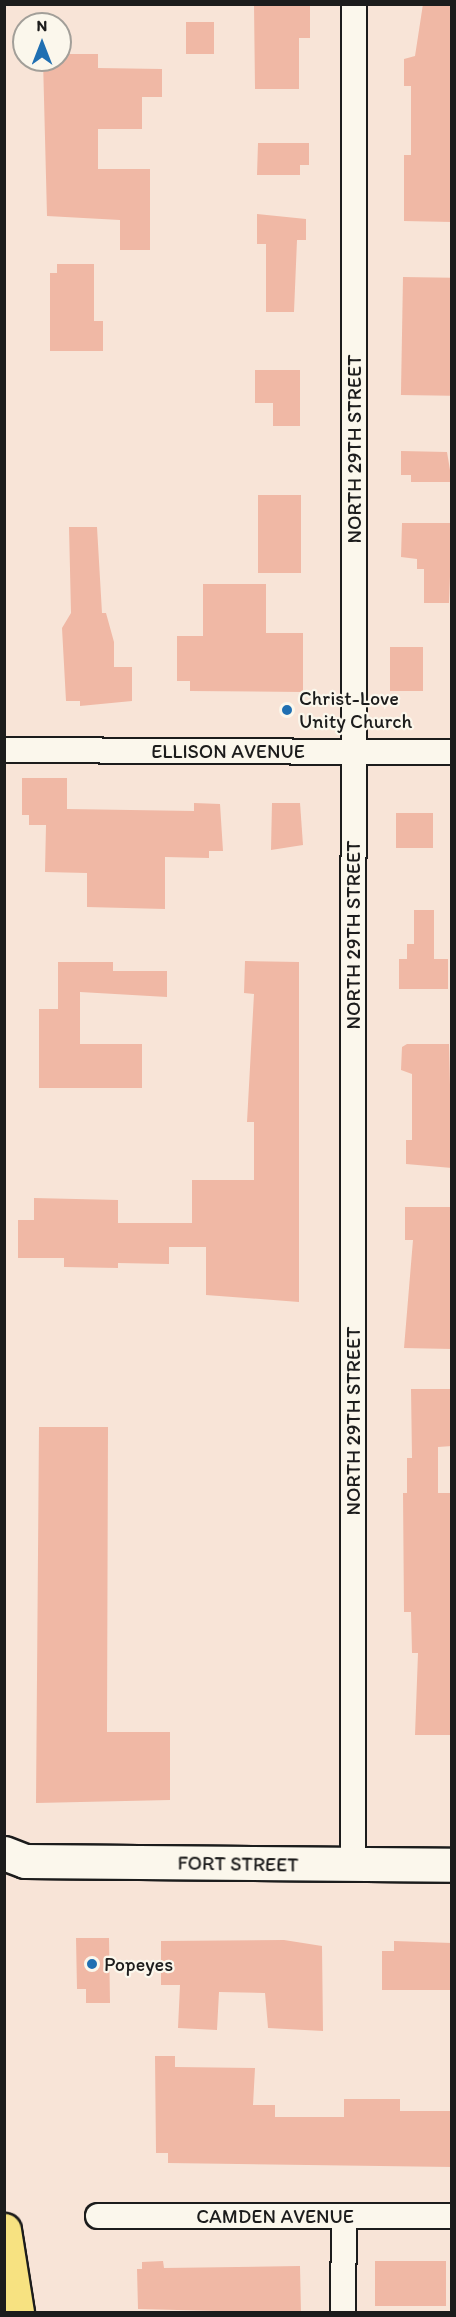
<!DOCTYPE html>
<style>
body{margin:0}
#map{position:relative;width:456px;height:2317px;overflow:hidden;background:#f8e4d7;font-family:Itim,sans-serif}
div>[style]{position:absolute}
.building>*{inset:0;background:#f0b8a5;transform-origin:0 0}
.roads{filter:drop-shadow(2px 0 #1c1c1c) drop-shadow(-2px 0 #1c1c1c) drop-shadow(0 2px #1c1c1c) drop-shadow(0 -2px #1c1c1c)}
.street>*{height:24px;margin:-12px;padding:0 12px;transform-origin:12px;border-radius:12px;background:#fbf7ec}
.secondary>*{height:33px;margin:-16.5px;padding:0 16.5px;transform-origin:16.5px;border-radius:16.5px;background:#fbf7ec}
.highway>*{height:33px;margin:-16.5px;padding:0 16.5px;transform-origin:16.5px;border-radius:16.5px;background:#f7e281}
.dots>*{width:16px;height:16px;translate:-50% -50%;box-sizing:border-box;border:3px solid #fbf7ec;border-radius:50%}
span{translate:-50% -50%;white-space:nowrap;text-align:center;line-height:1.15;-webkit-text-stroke:4.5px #fbf7ec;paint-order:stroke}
.street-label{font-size:20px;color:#1c1c1c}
.poi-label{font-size:20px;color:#1c1c1c}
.left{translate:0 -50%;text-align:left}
.frame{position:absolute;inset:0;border:6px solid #1c1c1c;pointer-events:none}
.north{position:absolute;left:12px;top:12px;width:60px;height:60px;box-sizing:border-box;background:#fbf7ec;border:2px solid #a29f99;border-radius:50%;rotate:0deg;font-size:16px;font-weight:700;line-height:24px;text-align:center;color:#1c1c1c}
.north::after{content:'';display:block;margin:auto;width:21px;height:27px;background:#1f6fb2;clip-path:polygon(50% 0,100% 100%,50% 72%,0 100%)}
</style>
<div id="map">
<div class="building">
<i style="clip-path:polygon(423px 4px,452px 4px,452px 222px,404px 221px,404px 155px,411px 155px,411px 86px,404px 86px,404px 59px,415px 56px)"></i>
<i style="clip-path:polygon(254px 5px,310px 6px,310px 38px,299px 38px,299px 89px,255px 89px)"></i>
<i style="left:186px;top:22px;width:28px;height:32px"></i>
<i style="clip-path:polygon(60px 54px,98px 54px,98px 68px,162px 69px,162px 97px,142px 97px,142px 129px,98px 129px,98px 169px,150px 169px,150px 250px,120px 250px,120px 220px,47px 216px,43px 60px,60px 60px)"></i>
<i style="clip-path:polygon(258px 143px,309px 143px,309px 165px,300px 165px,300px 175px,257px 175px)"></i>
<i style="clip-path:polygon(257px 214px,306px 219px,306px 240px,297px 240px,294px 312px,266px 312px,266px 244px,257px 244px)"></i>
<i style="clip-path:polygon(57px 264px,94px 264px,94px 321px,103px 321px,103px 351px,50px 351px,50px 273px,57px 273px)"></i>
<i style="left:403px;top:277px;width:49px;height:118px;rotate:1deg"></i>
<i style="clip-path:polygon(255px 370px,300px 370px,300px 426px,273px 426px,273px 403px,255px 403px)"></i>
<i style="clip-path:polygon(401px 451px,447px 452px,452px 482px,411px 482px,411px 475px,401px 475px)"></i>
<i style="left:258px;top:495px;width:43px;height:78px"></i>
<i style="clip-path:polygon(402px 523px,452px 523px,449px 603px,424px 603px,424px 569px,417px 569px,417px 559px,401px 557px)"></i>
<i style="clip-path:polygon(69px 527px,97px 527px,102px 613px,106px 613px,114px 642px,114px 667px,132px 667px,132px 701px,80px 706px,80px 701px,66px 701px,62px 628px,71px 613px)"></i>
<i style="clip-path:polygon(203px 584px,266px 584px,266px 633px,303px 633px,303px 692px,190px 691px,190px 681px,177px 681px,177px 636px,203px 636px)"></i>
<i style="left:390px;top:647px;width:33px;height:44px"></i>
<i style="clip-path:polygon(22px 778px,67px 778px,67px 809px,194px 811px,194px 803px,220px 804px,223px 851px,209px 851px,209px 858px,165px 857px,165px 909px,87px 907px,87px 873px,45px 872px,46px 825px,29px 825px,29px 815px,22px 815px)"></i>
<i style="clip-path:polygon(272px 803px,300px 803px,303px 845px,271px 850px)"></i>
<i style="left:396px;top:813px;width:37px;height:35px"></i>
<i style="clip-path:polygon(414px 910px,434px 910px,434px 959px,448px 959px,448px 989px,399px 989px,399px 959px,407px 959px,407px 944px,414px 944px)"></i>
<i style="clip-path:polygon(245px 961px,299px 962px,299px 1302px,206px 1295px,206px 1247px,169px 1247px,169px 1264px,118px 1263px,118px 1268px,64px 1267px,64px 1258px,18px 1258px,18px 1220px,34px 1220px,34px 1198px,118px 1200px,118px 1223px,192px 1223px,192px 1180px,254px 1180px,254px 1122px,247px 1122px,254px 994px,244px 993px)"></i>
<i style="clip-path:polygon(58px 962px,113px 962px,113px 971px,167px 971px,167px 997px,80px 992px,80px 1044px,142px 1044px,142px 1088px,39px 1088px,39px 1009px,58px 1009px)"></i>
<i style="clip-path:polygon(407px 1044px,449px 1044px,452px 1168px,406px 1164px,406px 1140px,412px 1140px,412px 1074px,401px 1070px,402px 1047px)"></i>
<i style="clip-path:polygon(405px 1207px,452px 1207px,452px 1349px,404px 1348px,413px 1240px,405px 1240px)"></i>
<i style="clip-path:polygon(411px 1389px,452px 1389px,452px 1446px,438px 1447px,438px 1493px,452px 1493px,452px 1735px,415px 1735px,418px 1653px,412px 1653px,411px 1612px,404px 1612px,403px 1493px,407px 1493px,407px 1458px,412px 1458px)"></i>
<i style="clip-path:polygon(39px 1427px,108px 1427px,107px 1732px,170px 1732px,170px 1800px,36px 1803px)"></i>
<i style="clip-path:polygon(76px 1938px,109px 1938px,110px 2003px,86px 2003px,86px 1989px,77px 1989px)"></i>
<i style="clip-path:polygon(284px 1940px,322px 1946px,323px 2031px,268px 2028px,265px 1993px,219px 1992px,217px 2030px,178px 2028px,180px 1985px,161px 1985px,161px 1941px)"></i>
<i style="clip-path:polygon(394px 1941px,452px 1943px,452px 1990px,382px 1990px,382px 1951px,394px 1951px)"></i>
<i style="clip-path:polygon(155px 2056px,175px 2056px,175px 2067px,255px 2068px,253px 2105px,275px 2105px,275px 2117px,344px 2117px,344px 2099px,400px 2099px,400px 2111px,452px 2111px,452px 2167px,168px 2163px,168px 2153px,156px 2153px)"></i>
<i style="clip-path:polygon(163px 2261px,164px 2268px,300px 2266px,301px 2313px,138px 2309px,137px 2269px,142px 2269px,142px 2262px)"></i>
<i style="left:375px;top:2261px;width:71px;height:45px"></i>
</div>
<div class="roads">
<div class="street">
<i style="left:4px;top:750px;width:448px;rotate:0.3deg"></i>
<i style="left:353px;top:1865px;width:1861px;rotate:-89.97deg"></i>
<i style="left:98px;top:2216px;width:354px"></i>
<i style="left:343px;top:2312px;width:96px;rotate:-89.4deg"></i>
</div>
<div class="secondary">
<i style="left:4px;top:1853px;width:22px;rotate:21deg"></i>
<i style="left:25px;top:1861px;width:427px;rotate:0.5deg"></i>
</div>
<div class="highway">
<i style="left:4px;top:2230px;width:83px;rotate:81deg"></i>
</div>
</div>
<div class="dots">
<i style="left:287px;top:710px;background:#1f6fb2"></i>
<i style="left:92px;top:1964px;background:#1f6fb2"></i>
</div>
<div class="street-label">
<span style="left:354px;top:449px;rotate:-90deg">NORTH 29TH STREET</span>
<span style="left:228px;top:751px">ELLISON AVENUE</span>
<span style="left:353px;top:935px;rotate:-90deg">NORTH 29TH STREET</span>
<span style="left:353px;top:1421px;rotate:-90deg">NORTH 29TH STREET</span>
<span style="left:238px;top:1864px;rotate:1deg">FORT STREET</span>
<span style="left:275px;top:2216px">CAMDEN AVENUE</span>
</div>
<div class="poi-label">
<span class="left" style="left:299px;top:710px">Christ-Love<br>Unity Church</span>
<span class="left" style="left:104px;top:1964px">Popeyes</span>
</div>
<div class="frame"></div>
<div class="north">N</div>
</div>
